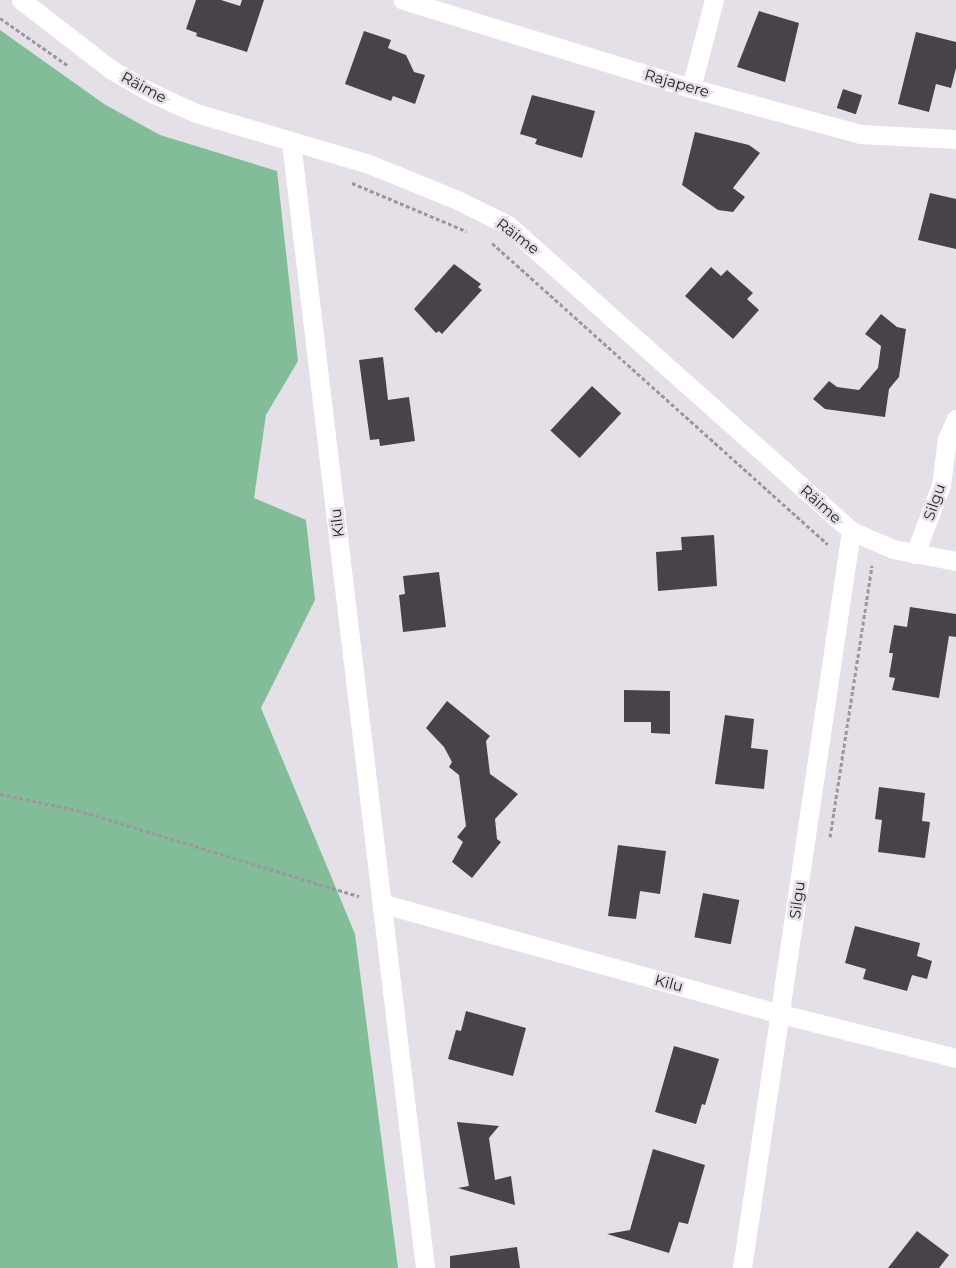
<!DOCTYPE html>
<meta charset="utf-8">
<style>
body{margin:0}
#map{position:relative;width:956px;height:1268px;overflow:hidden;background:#e5dfe8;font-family:Montserrat,sans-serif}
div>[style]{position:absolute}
.forest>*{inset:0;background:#82bc99}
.building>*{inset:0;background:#484249;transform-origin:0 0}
.path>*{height:3px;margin-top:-1.5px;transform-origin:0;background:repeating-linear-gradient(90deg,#9c979e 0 4px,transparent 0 6.5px)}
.street>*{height:19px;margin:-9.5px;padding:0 9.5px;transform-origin:9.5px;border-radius:9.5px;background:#fff}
span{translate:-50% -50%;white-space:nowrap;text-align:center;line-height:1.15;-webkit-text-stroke:5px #e5dfe8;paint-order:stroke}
.street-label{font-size:15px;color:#242124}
</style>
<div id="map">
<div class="forest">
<i style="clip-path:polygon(0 30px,104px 104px,160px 135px,277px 171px,298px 361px,266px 415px,254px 498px,306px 520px,315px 600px,261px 708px,355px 934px,398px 1268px,0 1268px)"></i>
</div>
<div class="building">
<i style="clip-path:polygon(196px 0,221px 0,240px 6px,242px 0,264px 0,247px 52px,196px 36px,197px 33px,186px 29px)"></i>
<i style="clip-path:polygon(759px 11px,799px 23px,785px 82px,737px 67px)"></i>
<i style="clip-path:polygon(364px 31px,391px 40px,388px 48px,406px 55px,414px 72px,425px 75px,415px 104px,393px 96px,391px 101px,345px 84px)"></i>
<i style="clip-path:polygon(916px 32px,956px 42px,956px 68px,951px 88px,936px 84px,929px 112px,898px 104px)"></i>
<i style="left:843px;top:89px;width:20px;height:20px;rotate:18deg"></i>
<i style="clip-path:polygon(532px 95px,595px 111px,582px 158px,535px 144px,537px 139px,520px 134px)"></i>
<i style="clip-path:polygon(695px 132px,749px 145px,760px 153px,733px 188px,745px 197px,733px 212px,718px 210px,682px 185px)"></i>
<i style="clip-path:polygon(930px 193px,956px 199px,956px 249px,918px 240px)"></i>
<i style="clip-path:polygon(454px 264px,481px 284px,478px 287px,482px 290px,442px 334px,439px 331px,436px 333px,414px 309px)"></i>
<i style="clip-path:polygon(711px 267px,721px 276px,727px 270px,753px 293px,747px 299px,759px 310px,733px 339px,685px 296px)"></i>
<i style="clip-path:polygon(881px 314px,897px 327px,906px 329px,899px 377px,889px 389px,885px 417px,825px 409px,813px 399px,829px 381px,837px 387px,859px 390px,878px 368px,881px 346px,865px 334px)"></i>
<i style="clip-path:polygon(383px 357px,388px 400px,409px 397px,415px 441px,380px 446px,379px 439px,370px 440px,359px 360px)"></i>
<i style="left:592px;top:386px;width:40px;height:61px;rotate:43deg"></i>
<i style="clip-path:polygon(714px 535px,717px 586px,658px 591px,656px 552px,682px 550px,681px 537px)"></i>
<i style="clip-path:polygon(439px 572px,446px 627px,403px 632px,399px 595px,405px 594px,403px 576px)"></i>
<i style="clip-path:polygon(910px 607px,956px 614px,956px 637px,949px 636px,939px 698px,892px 690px,895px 678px,889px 677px,893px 653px,889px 653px,894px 625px,907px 627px)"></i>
<i style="clip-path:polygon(624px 690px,670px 691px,670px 734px,651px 733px,651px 722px,624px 722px)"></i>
<i style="clip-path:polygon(447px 701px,490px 736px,486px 741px,490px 774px,518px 794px,495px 819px,497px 839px,501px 842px,472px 878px,452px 862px,463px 842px,457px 837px,466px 826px,459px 775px,449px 767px,452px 762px,444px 747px,426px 728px)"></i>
<i style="clip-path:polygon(725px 715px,754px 719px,751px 748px,768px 750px,764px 789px,715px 784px)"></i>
<i style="clip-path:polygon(879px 787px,925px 793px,922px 821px,930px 822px,925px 858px,878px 852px,882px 820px,875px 819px)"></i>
<i style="clip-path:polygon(618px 845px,666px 851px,660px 894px,640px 891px,636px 919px,608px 916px)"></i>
<i style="left:703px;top:893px;width:37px;height:45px;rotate:11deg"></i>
<i style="clip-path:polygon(855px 926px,920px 943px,917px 956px,932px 961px,927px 979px,912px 975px,907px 991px,863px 979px,866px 969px,845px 963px)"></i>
<i style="clip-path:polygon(466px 1011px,526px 1028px,513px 1076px,448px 1059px,456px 1030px,461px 1031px)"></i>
<i style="clip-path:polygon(674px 1046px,719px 1059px,705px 1105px,702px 1104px,696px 1124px,655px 1112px)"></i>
<i style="clip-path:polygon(457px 1122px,499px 1126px,489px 1138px,495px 1180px,511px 1176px,515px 1205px,458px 1188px,469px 1186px)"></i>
<i style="clip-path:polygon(653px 1149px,705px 1165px,688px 1224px,679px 1222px,669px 1253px,607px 1234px,630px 1230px)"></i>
<i style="clip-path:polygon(917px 1231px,949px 1255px,939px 1268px,888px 1268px)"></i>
<i style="clip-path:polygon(517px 1247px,520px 1268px,450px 1268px,450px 1256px)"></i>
</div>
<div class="path">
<i style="left:0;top:18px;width:82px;rotate:35deg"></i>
<i style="left:352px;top:183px;width:124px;rotate:22.8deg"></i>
<i style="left:492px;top:243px;width:451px;rotate:41.9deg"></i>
<i style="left:0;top:794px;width:79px;rotate:11.7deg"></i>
<i style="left:77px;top:810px;width:295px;rotate:17deg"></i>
<i style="left:830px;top:837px;width:275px;rotate:-81.2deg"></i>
</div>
<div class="street">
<i style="left:21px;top:0;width:115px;rotate:37.6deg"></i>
<i style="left:112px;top:70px;width:46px;rotate:29.9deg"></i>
<i style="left:152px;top:93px;width:48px;rotate:24.4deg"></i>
<i style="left:196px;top:113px;width:180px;rotate:16.4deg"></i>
<i style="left:369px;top:164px;width:93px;rotate:22.1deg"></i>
<i style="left:455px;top:199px;width:59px;rotate:26.1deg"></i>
<i style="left:508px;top:225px;width:460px;rotate:41.7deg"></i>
<i style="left:851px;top:531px;width:46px;rotate:23.2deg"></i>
<i style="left:893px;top:549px;width:64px;rotate:10.8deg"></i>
<i style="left:403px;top:0;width:301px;rotate:17deg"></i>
<i style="left:691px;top:88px;width:175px;rotate:15.2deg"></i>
<i style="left:860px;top:134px;width:96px;rotate:3deg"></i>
<i style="left:691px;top:88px;width:91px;rotate:-75.4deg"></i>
<i style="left:291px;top:142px;width:1133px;rotate:83.21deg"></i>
<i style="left:915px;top:554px;width:74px;rotate:-69.4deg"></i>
<i style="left:941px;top:485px;width:46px;rotate:-82.6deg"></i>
<i style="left:947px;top:439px;width:22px;rotate:-66deg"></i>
<i style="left:384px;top:904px;width:412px;rotate:15.5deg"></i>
<i style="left:781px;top:1014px;width:180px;rotate:14.1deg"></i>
<i style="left:742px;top:1268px;width:745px;rotate:-81.59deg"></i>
</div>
<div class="street-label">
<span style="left:677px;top:83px;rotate:16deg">Rajapere</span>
<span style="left:144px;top:87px;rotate:28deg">Räime</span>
<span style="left:518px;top:236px;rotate:37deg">Räime</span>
<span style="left:934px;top:502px;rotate:-71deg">Silgu</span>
<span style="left:821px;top:504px;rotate:42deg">Räime</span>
<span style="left:337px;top:523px;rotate:-97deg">Kilu</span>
<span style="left:797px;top:900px;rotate:-82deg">Silgu</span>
<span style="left:669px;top:983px;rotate:15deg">Kilu</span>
</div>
</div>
